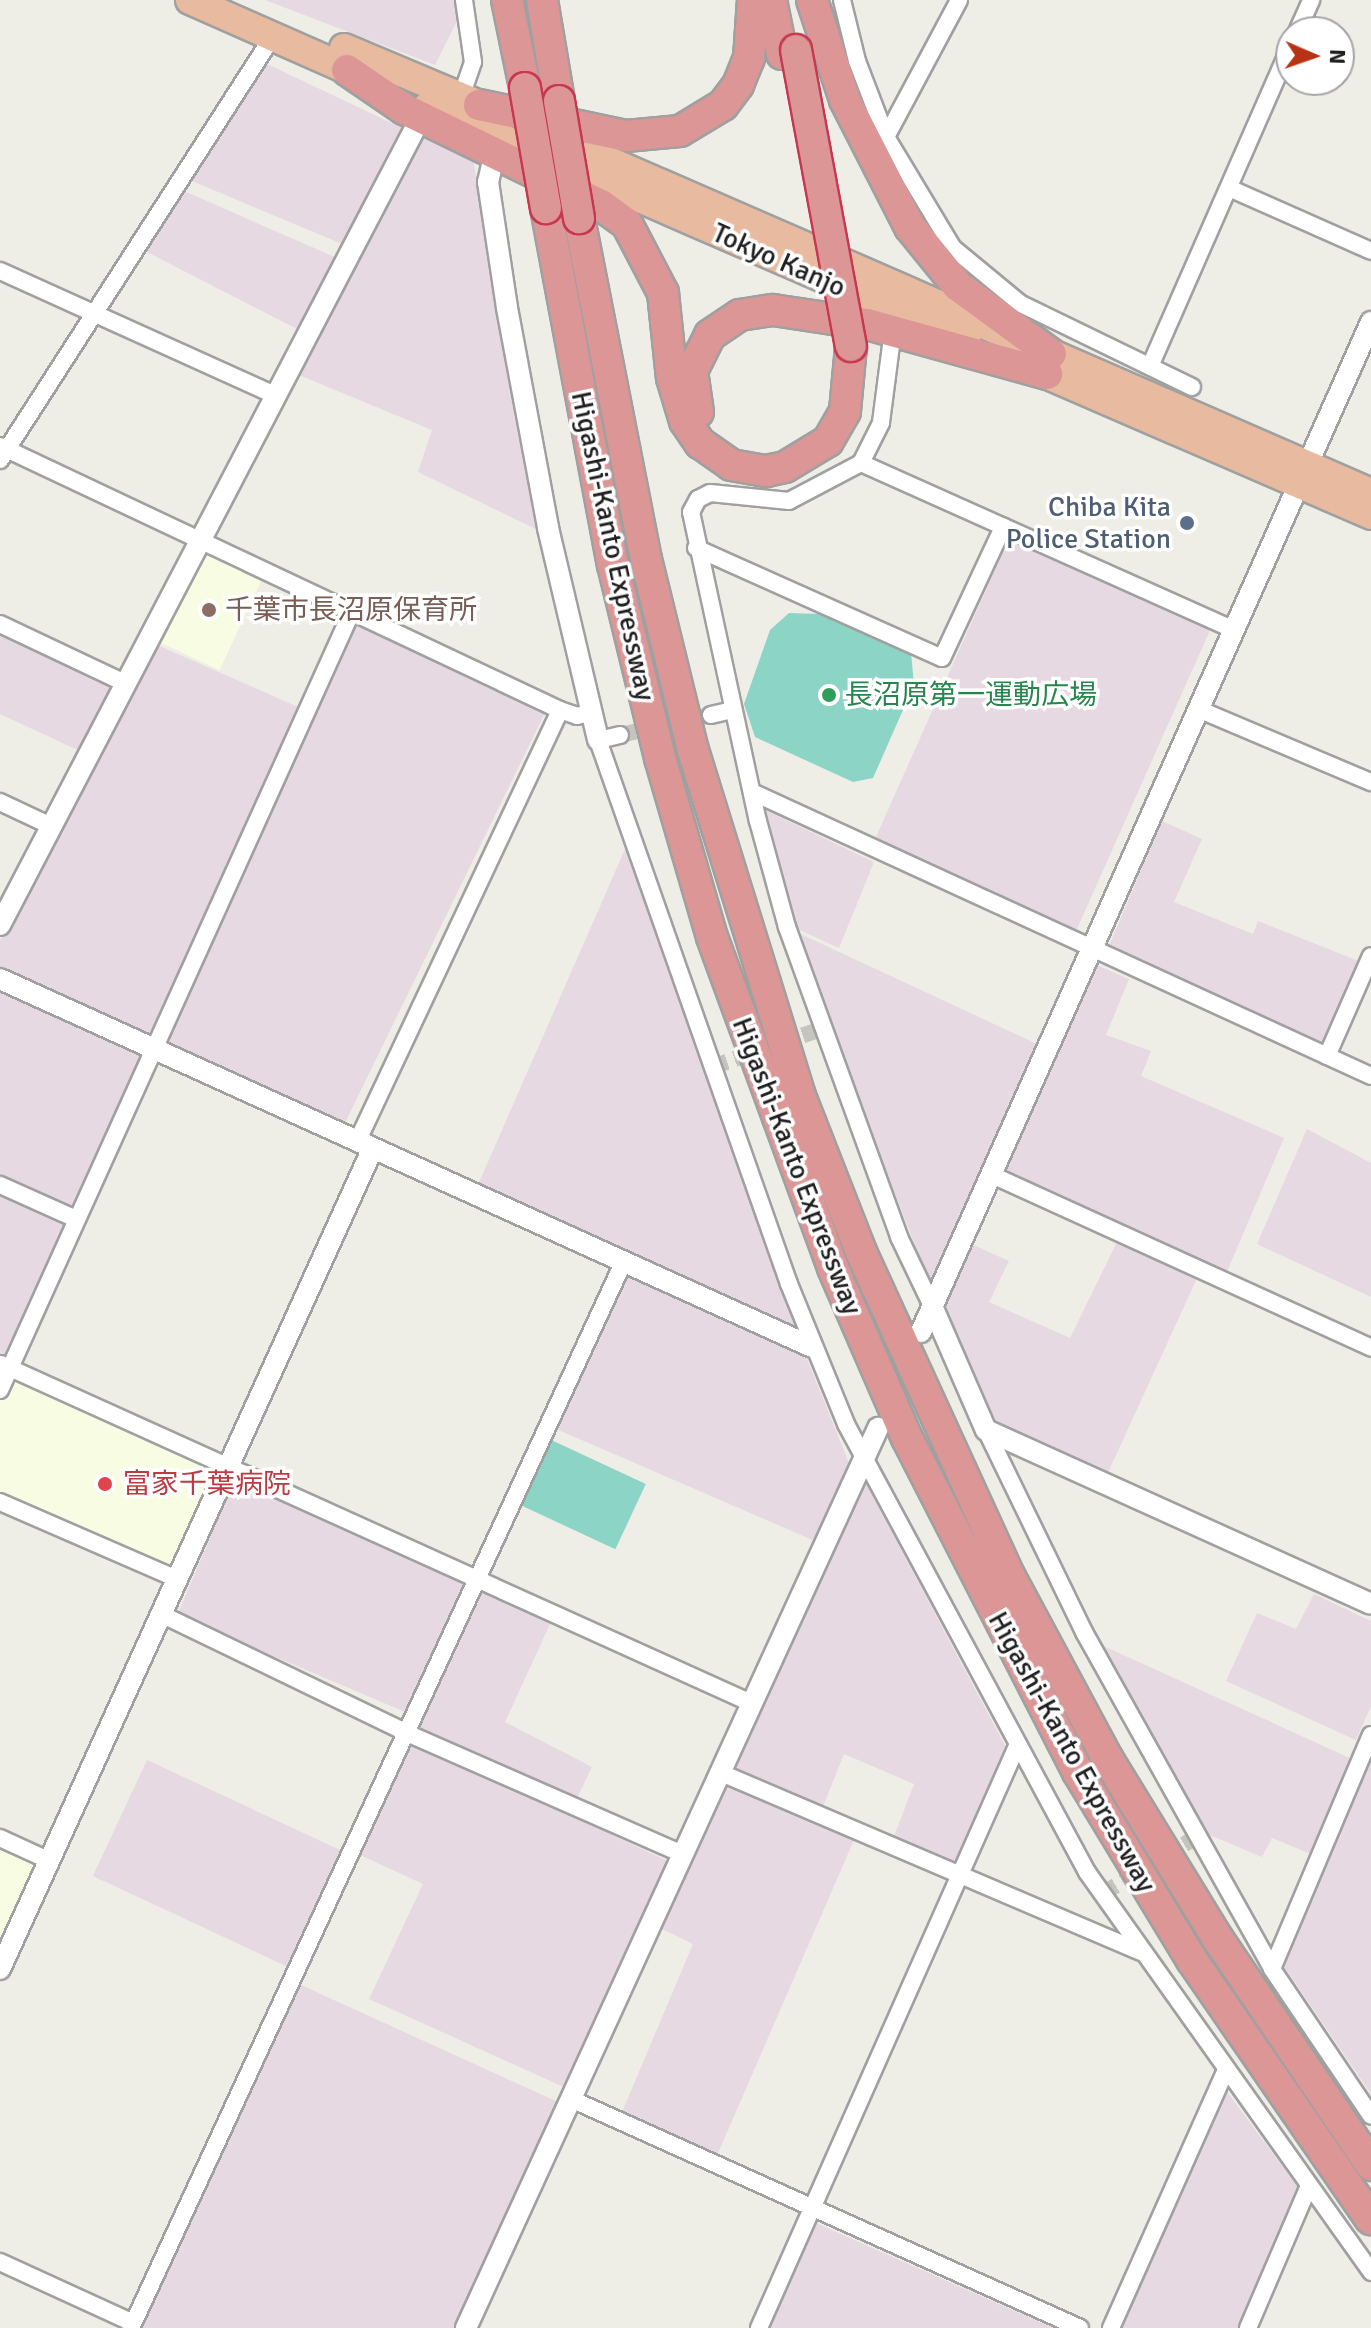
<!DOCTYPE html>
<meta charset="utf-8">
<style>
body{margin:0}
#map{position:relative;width:1371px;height:2328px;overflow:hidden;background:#eeede6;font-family:Signika,"Noto Sans JP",sans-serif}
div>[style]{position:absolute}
.industrial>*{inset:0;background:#e7d9e2;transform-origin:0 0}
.education>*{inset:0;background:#f7fce2;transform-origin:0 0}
.pitch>*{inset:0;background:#8cd5c6;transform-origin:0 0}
.minor-tunnel>*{height:16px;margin-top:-8px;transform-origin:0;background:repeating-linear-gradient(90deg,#c5c4be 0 16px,transparent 0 24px)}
.roads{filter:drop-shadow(2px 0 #a0a0a0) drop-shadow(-2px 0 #a0a0a0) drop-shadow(0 2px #a0a0a0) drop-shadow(0 -2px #a0a0a0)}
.minor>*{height:16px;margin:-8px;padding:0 8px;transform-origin:8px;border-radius:8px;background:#fff}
.tertiary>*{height:20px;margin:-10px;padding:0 10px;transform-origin:10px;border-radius:10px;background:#fff}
.trunk>*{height:28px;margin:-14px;padding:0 14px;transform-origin:14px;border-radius:14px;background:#e8ba9f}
.motorway>*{height:30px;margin:-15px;padding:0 15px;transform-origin:15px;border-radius:15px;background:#dd9696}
.bridges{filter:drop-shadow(2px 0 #c8374f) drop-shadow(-2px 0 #c8374f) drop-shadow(0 2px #c8374f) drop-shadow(0 -2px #c8374f)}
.motorway-bridge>*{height:30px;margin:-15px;padding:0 15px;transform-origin:15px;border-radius:15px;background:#dd9696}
.dots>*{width:22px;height:22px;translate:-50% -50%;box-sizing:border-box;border:4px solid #fff;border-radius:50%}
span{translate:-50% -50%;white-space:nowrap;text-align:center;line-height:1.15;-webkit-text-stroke:7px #fff;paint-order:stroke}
.street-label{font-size:28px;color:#1f1f1f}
.service-label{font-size:28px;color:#4e5e75}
.right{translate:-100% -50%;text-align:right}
.education-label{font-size:28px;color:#785e54}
.left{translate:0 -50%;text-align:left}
.leisure-label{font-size:28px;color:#27864d}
.health-label{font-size:28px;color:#be3a42}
.north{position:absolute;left:1275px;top:16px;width:80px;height:80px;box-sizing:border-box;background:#fff;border:2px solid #a5a5a5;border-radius:50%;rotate:92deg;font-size:22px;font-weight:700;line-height:32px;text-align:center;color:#1f1f1f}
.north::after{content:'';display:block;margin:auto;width:28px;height:36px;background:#b83315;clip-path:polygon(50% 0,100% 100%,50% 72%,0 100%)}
</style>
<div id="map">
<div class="industrial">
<i style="clip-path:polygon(265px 0,457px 0,460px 15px,435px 65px)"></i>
<i style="clip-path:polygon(265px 63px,402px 128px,342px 244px,192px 181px)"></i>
<i style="clip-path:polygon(424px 135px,473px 160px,538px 530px,418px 472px,432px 430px,294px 373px)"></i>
<i style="clip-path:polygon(184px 191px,337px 258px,299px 330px,143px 250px)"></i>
<i style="left:1010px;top:536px;width:221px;height:335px;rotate:24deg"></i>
<i style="left:356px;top:619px;width:211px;height:467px;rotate:26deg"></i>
<i style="clip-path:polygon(0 633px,116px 684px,82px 752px,0 714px)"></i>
<i style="clip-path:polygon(155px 644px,298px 707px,148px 1040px,0 972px,0 941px)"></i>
<i style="clip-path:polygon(765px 810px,874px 862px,839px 948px,793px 927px)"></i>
<i style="clip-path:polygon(1162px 821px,1202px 839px,1174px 902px,1253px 934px,1258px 921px,1361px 962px,1324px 1048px,1108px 948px)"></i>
<i style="clip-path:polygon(626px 847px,801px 1332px,477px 1187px)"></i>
<i style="clip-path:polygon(792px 930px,1039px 1045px,931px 1286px)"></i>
<i style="clip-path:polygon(1092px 963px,1129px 979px,1106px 1035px,1151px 1051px,1141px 1076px,1284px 1138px,1226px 1274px,1001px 1170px)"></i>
<i style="clip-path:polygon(0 991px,144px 1054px,72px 1209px,0 1179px)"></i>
<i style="clip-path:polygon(1307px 1129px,1371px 1163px,1371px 1297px,1257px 1244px)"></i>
<i style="clip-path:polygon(0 1194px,68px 1225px,7px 1363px,0 1360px)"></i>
<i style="clip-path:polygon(1119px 1238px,1198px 1276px,1106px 1477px,999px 1428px,940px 1309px,969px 1243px,1009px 1261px,989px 1302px,1070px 1338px)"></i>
<i style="clip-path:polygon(624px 1274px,805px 1354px,849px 1463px,815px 1541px,554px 1428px)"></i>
<i style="left:235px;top:1479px;width:254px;height:148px;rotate:23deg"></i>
<i style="clip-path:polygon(865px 1482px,1008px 1751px,958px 1866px,893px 1839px,914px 1784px,844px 1754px,822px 1809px,729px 1766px)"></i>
<i style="clip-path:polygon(483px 1592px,551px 1622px,505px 1722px,592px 1767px,576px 1800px,416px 1731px)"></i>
<i style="clip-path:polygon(1314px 1594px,1371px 1621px,1371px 1706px,1356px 1740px,1226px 1681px,1257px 1613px,1296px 1629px)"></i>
<i style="clip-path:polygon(1097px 1643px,1352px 1759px,1311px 1854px,1272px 1838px,1262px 1857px,1205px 1833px)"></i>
<i style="clip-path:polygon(412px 1742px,670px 1862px,566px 2088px,369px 1999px,423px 1884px,360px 1855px)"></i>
<i style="left:147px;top:1760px;width:217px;height:128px;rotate:25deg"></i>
<i style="clip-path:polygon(1370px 1763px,1371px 1764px,1371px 2094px,1281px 1962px)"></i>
<i style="clip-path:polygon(725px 1785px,854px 1840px,718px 2153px,622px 2112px,693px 1944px,660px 1928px)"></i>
<i style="clip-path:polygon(301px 1985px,558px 2102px,457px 2328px,140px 2328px)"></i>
<i style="clip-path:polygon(1225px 2089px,1300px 2190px,1242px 2328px,1116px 2328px)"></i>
<i style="clip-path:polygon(816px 2223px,1053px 2328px,767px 2328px)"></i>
</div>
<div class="education">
<i style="left:201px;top:549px;width:68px;height:102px;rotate:25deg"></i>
<i style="clip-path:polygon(10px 1375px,217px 1470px,173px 1572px,0 1497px,0 1400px)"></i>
<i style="clip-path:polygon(0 1850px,34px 1865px,0 1941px)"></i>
</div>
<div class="pitch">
<i style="clip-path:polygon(789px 613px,819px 614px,911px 653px,914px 685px,873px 778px,853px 782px,755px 737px,744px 704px,770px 630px)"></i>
<i style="left:547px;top:1438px;width:109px;height:72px;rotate:25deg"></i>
</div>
<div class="minor-tunnel">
<i style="left:620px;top:735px;width:93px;rotate:-12.4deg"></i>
<i style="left:712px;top:1067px;width:115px;rotate:-19.2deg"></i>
<i style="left:1102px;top:1894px;width:112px;rotate:-31.1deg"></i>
</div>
<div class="roads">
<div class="minor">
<i style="left:842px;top:0;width:63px;rotate:76.2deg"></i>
<i style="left:857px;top:61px;width:81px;rotate:69.1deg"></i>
<i style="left:886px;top:137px;width:130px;rotate:58.9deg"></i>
<i style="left:953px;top:248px;width:88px;rotate:39.5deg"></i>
<i style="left:1021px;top:304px;width:190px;rotate:25.9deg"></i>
<i style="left:1297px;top:32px;width:35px;rotate:-66deg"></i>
<i style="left:461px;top:97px;width:37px;rotate:-71deg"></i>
<i style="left:473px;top:62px;width:63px;rotate:-98.3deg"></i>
<i style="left:886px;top:137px;width:155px;rotate:-61.9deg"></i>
<i style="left:1229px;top:188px;width:155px;rotate:23.9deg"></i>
<i style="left:0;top:271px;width:301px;rotate:24.3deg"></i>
<i style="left:893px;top:330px;width:94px;rotate:97.4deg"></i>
<i style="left:881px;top:423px;width:45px;rotate:116.6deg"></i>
<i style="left:861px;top:463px;width:81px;rotate:152.2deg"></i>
<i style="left:789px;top:501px;width:79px;rotate:-174.2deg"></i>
<i style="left:710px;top:493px;width:13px;rotate:153deg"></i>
<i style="left:698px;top:499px;width:15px;rotate:118deg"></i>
<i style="left:691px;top:512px;width:316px;rotate:77.8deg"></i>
<i style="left:758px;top:821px;width:110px;rotate:74.7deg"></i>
<i style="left:787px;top:927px;width:330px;rotate:70.1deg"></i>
<i style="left:899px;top:1237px;width:76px;rotate:64.4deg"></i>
<i style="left:1151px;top:364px;width:348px;rotate:-66.3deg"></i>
<i style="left:0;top:446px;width:619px;rotate:25.24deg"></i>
<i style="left:560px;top:710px;width:18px;rotate:19deg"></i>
<i style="left:577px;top:716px;width:12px;rotate:-14deg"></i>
<i style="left:0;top:460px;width:504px;rotate:-57.22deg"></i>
<i style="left:861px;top:463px;width:409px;rotate:24.1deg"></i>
<i style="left:696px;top:548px;width:269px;rotate:24.1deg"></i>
<i style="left:942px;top:658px;width:145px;rotate:-65deg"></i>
<i style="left:0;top:624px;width:138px;rotate:25.3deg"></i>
<i style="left:1198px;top:709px;width:188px;rotate:22.9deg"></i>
<i style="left:711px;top:715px;width:23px;rotate:-13deg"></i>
<i style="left:620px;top:735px;width:23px;rotate:167deg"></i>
<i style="left:598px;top:740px;width:577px;rotate:70.65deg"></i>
<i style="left:789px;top:1284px;width:151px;rotate:67.8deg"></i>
<i style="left:846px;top:1424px;width:509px;rotate:61.72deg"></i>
<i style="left:1087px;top:1872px;width:491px;rotate:54.6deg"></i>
<i style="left:752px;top:792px;width:681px;rotate:24.65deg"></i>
<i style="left:0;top:802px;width:56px;rotate:25.2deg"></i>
<i style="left:1327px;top:1056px;width:109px;rotate:-66.3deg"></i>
<i style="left:357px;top:1142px;width:477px;rotate:-64.8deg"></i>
<i style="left:990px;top:1174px;width:419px;rotate:24.5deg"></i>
<i style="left:0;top:1185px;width:83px;rotate:24.1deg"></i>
<i style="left:1px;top:1364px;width:823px;rotate:24.32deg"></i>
<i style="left:0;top:1390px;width:857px;rotate:-65.68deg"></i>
<i style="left:986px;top:1430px;width:225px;rotate:64.1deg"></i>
<i style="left:1084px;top:1632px;width:386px;rotate:60.8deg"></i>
<i style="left:1272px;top:1969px;width:177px;rotate:56deg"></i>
<i style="left:0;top:1502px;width:195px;rotate:23.5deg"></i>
<i style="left:163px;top:1615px;width:273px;rotate:25.8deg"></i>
<i style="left:409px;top:1734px;width:299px;rotate:23.7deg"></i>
<i style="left:719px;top:1772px;width:458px;rotate:23.1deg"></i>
<i style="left:0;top:1838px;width:55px;rotate:24.7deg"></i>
<i style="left:1272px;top:1969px;width:254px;rotate:-67.1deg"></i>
<i style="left:571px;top:2099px;width:558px;rotate:24.22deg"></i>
<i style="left:0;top:2262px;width:146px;rotate:24.6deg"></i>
<i style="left:131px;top:2328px;width:1173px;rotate:-65.2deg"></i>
<i style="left:759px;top:2328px;width:637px;rotate:-66.09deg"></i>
<i style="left:1111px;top:2328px;width:280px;rotate:-66deg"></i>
<i style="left:1248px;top:2328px;width:152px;rotate:-66.8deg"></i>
</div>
<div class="tertiary">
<i style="left:495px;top:152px;width:31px;rotate:103deg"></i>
<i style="left:488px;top:182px;width:127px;rotate:81.4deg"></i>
<i style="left:507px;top:308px;width:224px;rotate:79.4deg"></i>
<i style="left:548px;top:528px;width:218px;rotate:76.7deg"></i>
<i style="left:0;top:925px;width:911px;rotate:-62.48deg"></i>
<i style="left:0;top:979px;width:891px;rotate:24.38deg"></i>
<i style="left:932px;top:1306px;width:135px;rotate:66.5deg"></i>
<i style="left:986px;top:1430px;width:422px;rotate:24.3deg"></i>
<i style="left:921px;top:1332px;width:1106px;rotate:-65.98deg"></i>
<i style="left:0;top:1969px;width:900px;rotate:-65.57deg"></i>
<i style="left:466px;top:2328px;width:990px;rotate:-65.4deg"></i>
</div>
<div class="trunk">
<i style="left:190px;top:0;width:196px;rotate:23.8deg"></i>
<i style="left:344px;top:48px;width:170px;rotate:22.8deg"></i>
<i style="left:428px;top:106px;width:587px;rotate:23.51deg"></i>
<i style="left:547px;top:134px;width:899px;rotate:23.54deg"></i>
<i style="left:1027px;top:366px;width:375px;rotate:23.4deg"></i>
</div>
<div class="motorway">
<i style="left:507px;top:0;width:90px;rotate:78.4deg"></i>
<i style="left:542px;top:0;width:102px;rotate:80.4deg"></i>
<i style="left:771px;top:0;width:55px;rotate:78.5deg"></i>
<i style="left:812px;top:0;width:105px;rotate:71.7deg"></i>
<i style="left:845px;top:100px;width:143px;rotate:62.9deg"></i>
<i style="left:910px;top:227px;width:76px;rotate:50.9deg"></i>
<i style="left:958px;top:286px;width:115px;rotate:36.2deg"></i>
<i style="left:347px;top:70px;width:69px;rotate:34.4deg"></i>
<i style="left:404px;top:109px;width:219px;rotate:26deg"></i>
<i style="left:601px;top:205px;width:32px;rotate:36deg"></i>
<i style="left:627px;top:224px;width:78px;rotate:62.4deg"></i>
<i style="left:663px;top:293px;width:85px;rotate:84deg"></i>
<i style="left:672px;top:378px;width:45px;rotate:73.2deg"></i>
<i style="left:685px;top:421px;width:27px;rotate:56deg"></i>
<i style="left:700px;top:443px;width:38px;rotate:35deg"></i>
<i style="left:731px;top:465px;width:36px;rotate:10deg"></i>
<i style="left:766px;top:471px;width:19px;rotate:-12deg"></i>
<i style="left:785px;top:467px;width:50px;rotate:-31.2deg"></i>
<i style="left:828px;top:441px;width:34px;rotate:-60deg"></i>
<i style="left:845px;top:411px;width:65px;rotate:-84.7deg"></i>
<i style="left:479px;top:105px;width:150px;rotate:11.9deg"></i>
<i style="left:626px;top:136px;width:54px;rotate:-5.3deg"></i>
<i style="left:680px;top:131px;width:50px;rotate:-31.2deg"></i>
<i style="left:723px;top:105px;width:25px;rotate:-53deg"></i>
<i style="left:738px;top:85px;width:29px;rotate:-68deg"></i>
<i style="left:749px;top:58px;width:58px;rotate:-86.1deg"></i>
<i style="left:546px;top:208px;width:363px;rotate:79.4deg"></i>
<i style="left:613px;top:565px;width:199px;rotate:76.3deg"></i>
<i style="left:660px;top:758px;width:186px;rotate:73.8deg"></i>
<i style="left:712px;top:937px;width:352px;rotate:69.9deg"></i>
<i style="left:833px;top:1268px;width:185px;rotate:66.5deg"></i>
<i style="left:907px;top:1438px;width:375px;rotate:62.9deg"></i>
<i style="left:1078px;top:1772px;width:220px;rotate:58.8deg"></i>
<i style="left:1192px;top:1960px;width:315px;rotate:55.4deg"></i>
<i style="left:579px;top:218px;width:348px;rotate:78.9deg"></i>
<i style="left:646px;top:559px;width:197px;rotate:76.2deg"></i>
<i style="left:693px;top:750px;width:362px;rotate:72.8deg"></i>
<i style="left:800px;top:1096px;width:168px;rotate:68.6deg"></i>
<i style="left:861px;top:1252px;width:358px;rotate:65.4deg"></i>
<i style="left:1010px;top:1577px;width:205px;rotate:61.8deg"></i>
<i style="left:1107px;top:1758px;width:212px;rotate:58.5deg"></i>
<i style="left:1218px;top:1939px;width:273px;rotate:55.9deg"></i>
<i style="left:698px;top:412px;width:41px;rotate:-98.3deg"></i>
<i style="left:692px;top:371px;width:40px;rotate:-63.4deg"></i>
<i style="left:710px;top:335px;width:36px;rotate:-34deg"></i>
<i style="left:740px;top:315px;width:33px;rotate:-9deg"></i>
<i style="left:773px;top:310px;width:95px;rotate:8.5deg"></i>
<i style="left:867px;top:324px;width:187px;rotate:15.5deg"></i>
</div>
</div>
<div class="bridges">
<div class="motorway-bridge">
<i style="left:796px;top:50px;width:301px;rotate:79.5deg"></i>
<i style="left:525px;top:88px;width:122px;rotate:80.1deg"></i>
<i style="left:559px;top:101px;width:119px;rotate:80.3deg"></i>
</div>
</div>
<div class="dots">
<i style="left:1187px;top:523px;background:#5c6f8a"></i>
<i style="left:209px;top:610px;background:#8d6e63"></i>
<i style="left:829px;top:695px;background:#2e9e5b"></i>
<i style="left:105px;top:1484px;background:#e0444e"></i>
</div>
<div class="street-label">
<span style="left:779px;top:260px;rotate:24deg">Tokyo Kanjo</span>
<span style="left:613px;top:546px;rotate:78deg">Higashi-Kanto Expressway</span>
<span style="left:797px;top:1166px;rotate:69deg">Higashi-Kanto Expressway</span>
<span style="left:1072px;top:1752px;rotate:61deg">Higashi-Kanto Expressway</span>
</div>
<div class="service-label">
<span class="right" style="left:1171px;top:523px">Chiba Kita<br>Police Station</span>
</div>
<div class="education-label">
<span class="left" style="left:225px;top:610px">千葉市長沼原保育所</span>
</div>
<div class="leisure-label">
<span class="left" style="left:845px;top:695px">長沼原第一運動広場</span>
</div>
<div class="health-label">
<span class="left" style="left:123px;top:1484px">富家千葉病院</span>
</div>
<div class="north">N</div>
</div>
